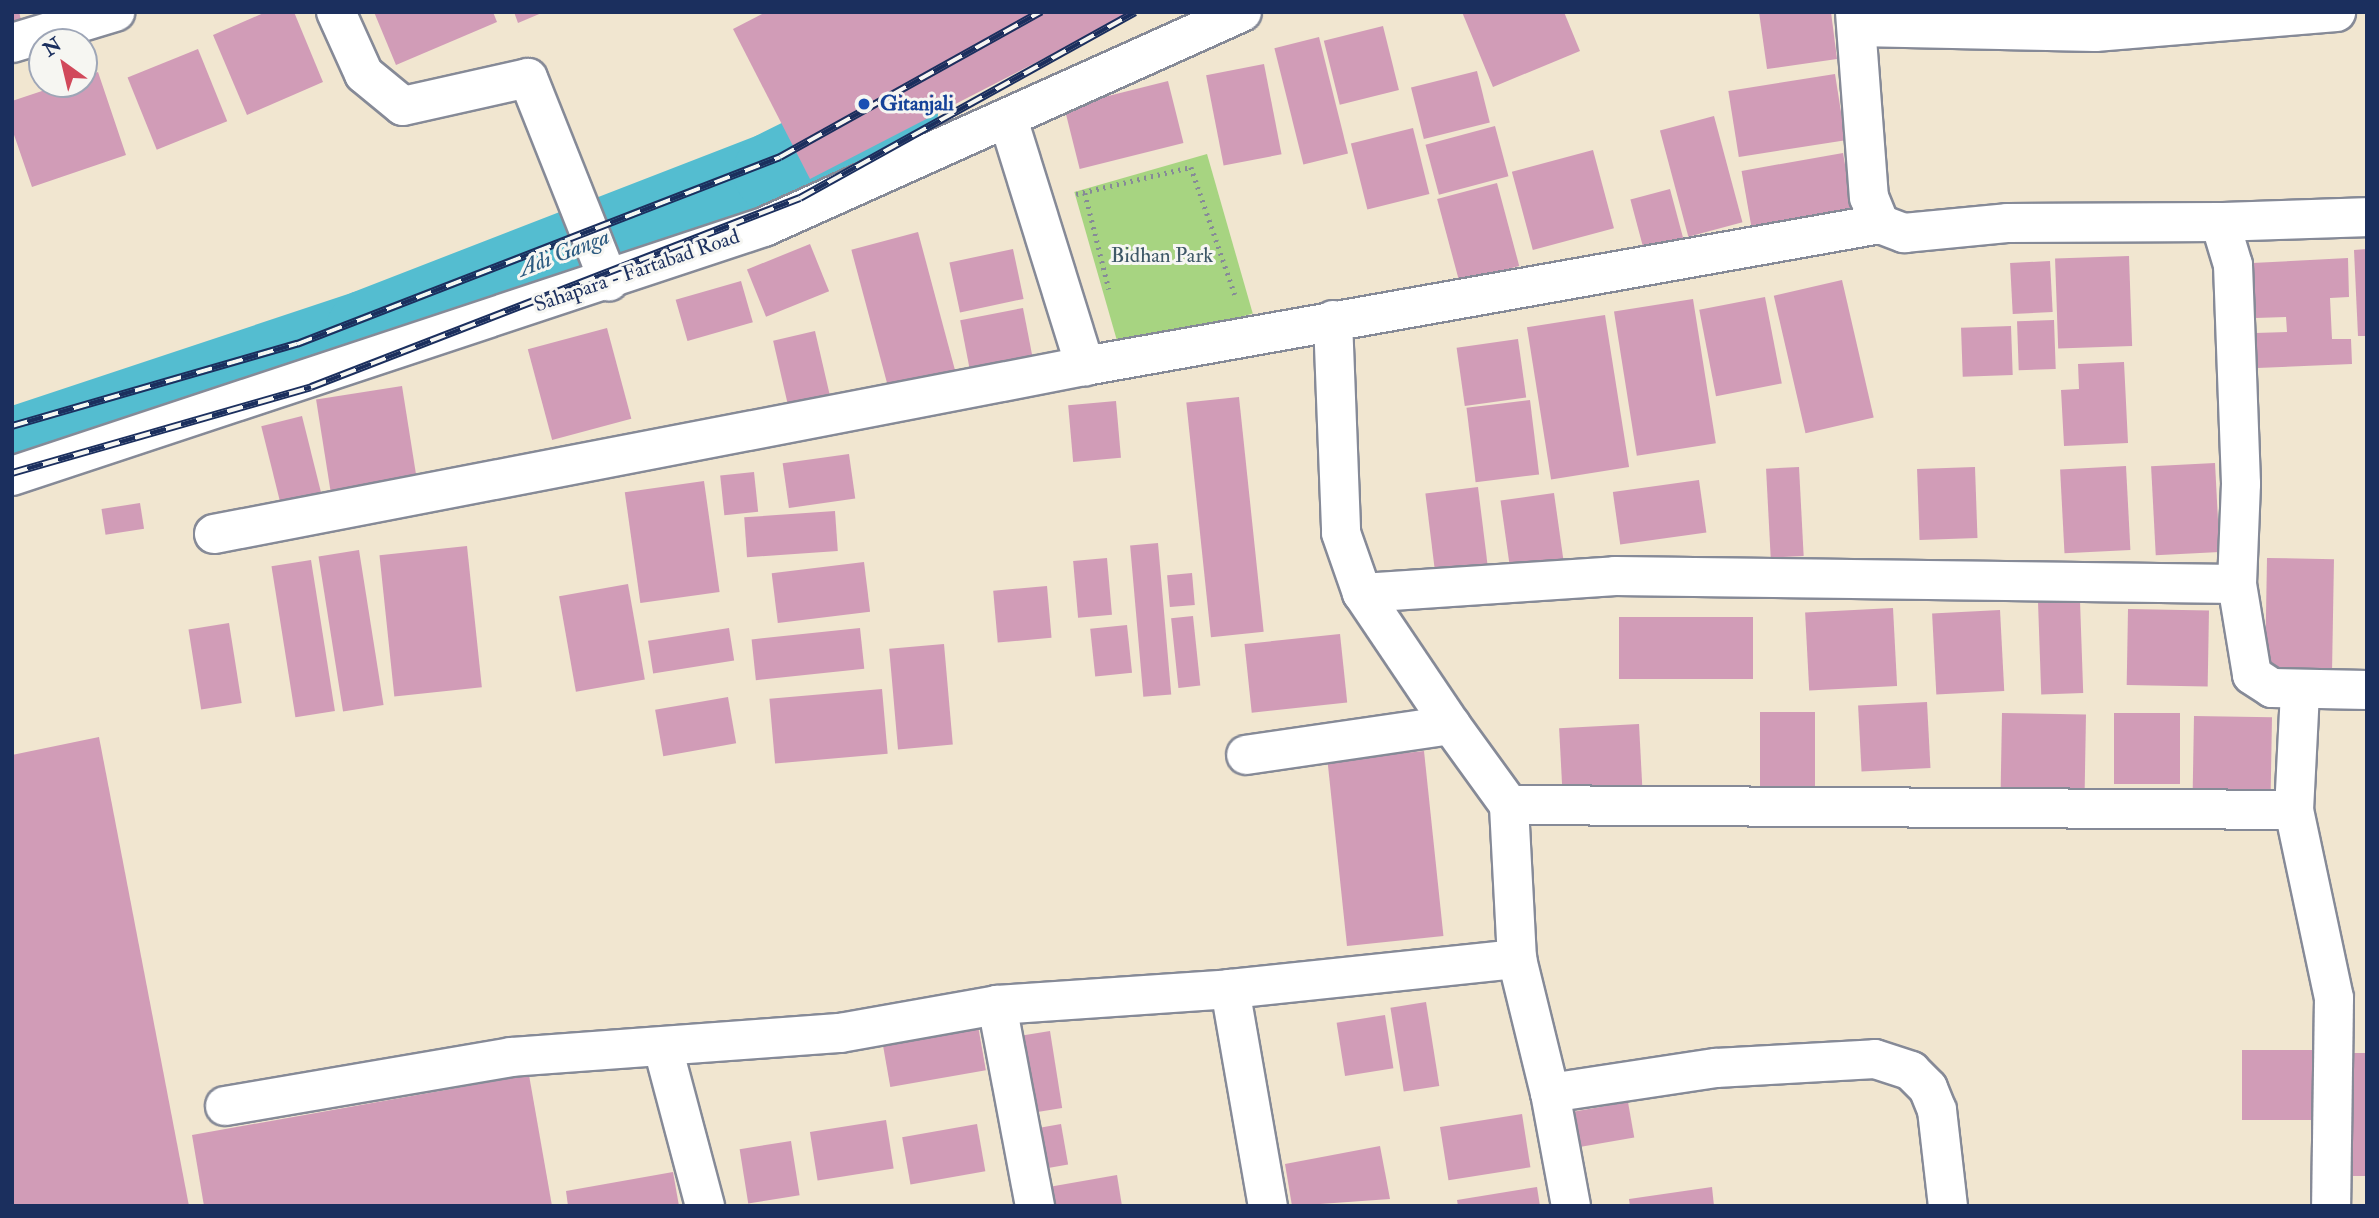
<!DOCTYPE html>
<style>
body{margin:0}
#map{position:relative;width:2379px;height:1218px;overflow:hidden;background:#f1e6d0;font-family:"IM FELL Double Pica",serif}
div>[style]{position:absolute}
.green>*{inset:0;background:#a7d481;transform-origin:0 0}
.river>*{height:80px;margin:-40px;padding:0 40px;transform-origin:40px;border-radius:40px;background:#54bdd0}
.building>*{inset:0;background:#d19cb7;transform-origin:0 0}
.path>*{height:4.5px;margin-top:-2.25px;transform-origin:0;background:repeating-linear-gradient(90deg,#868a97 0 2px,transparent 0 7px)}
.roads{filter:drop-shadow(2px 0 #868a97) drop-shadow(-2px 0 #868a97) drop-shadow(0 2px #868a97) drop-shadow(0 -2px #868a97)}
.street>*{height:38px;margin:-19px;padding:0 19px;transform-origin:19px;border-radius:19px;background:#fff}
.rail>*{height:8px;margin-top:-4px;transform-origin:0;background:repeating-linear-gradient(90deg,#f6f6f2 0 16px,#1b2f5e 0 32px);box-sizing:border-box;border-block:2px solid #1b2f5e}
.dots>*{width:19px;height:19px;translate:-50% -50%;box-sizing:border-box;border:4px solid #f6f6f2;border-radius:50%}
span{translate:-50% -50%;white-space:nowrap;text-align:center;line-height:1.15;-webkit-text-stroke:6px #f6f6f2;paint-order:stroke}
.transit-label{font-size:21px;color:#164399;font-weight:700}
.left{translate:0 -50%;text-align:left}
.park-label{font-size:21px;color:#3e5867}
.street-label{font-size:21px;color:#1b2f5e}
.water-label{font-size:23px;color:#2c5a80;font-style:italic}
.frame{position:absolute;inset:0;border:14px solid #1b2f5e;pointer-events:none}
.north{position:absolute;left:28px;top:28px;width:70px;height:70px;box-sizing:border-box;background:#f6f6f2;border:2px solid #9ea6b7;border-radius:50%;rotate:326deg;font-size:19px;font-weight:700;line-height:28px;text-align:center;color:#1b2f5e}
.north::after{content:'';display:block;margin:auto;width:24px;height:32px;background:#d1495b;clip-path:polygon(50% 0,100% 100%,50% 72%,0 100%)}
</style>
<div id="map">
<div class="green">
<i style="left:1207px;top:154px;width:166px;height:138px;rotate:74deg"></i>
</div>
<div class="river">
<i style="left:12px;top:448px;width:373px;rotate:-18.4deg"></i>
<i style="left:366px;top:330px;width:437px;rotate:-21.2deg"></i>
<i style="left:773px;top:172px;width:140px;rotate:-26.4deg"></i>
</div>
<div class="building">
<i style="clip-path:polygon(12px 12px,19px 12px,23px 27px,12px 30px)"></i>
<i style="clip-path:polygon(266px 12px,294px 12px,323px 82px,247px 115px,213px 35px)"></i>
<i style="clip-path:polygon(374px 12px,493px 12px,497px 22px,396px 65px)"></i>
<i style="clip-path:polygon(514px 12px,544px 12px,518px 23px)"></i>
<i style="clip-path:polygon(766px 12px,1134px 12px,810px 179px,733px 29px)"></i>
<i style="clip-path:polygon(1462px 12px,1564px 12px,1580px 51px,1493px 87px)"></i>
<i style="clip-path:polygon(1759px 12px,1831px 12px,1837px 59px,1767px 69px)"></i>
<i style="left:1383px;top:26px;width:66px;height:61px;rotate:76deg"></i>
<i style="left:1319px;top:37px;width:120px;height:46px;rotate:76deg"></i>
<i style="left:198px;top:49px;width:78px;height:76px;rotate:68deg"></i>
<i style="left:1264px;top:64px;width:92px;height:59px;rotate:79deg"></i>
<i style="left:1477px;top:71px;width:53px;height:68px;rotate:76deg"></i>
<i style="clip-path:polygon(98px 72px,126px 155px,32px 187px,12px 129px,12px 101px,63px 84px,84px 84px,84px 77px)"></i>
<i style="left:1835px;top:74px;width:67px;height:108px;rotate:81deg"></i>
<i style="left:1168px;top:81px;width:64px;height:107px;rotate:76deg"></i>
<i style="left:1714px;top:116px;width:110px;height:56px;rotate:75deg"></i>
<i style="left:1495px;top:126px;width:52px;height:72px;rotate:75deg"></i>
<i style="left:1413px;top:128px;width:68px;height:64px;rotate:76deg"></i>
<i style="left:1593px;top:150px;width:81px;height:84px;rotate:75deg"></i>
<i style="left:1843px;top:153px;width:60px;height:103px;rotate:80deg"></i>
<i style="left:1497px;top:183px;width:86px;height:62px;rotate:75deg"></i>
<i style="left:1670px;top:189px;width:58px;height:41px;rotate:75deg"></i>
<i style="left:918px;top:232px;width:150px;height:69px;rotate:75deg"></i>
<i style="left:810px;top:244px;width:51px;height:68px;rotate:68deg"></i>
<i style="left:1013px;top:249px;width:51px;height:65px;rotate:78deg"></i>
<i style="clip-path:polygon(2367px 249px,2367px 336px,2358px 336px,2354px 250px)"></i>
<i style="left:2129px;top:256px;width:90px;height:74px;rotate:88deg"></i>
<i style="clip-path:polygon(2348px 258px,2349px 297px,2330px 298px,2332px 339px,2351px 339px,2352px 364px,2257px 368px,2255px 333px,2287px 332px,2286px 317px,2255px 318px,2252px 263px)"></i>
<i style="left:2050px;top:261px;width:51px;height:40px;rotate:87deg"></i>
<i style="left:1842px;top:280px;width:141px;height:70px;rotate:77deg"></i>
<i style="left:741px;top:281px;width:43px;height:68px;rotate:74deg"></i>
<i style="left:1765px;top:297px;width:88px;height:67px;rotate:79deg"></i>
<i style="left:1693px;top:299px;width:146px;height:80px;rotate:81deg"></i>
<i style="left:1023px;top:308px;width:60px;height:64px;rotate:79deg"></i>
<i style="left:1605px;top:315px;width:154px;height:79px;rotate:81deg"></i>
<i style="left:2054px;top:320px;width:49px;height:37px;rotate:88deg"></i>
<i style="left:2011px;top:326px;width:49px;height:50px;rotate:88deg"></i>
<i style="left:607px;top:328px;width:94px;height:82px;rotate:75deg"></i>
<i style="left:815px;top:331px;width:79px;height:43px;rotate:77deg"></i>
<i style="left:1518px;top:339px;width:59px;height:62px;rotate:82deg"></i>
<i style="clip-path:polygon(2124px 362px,2128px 443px,2064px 446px,2061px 390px,2079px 389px,2078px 364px)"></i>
<i style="left:402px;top:386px;width:93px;height:87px;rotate:81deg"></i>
<i style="left:1239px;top:397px;width:236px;height:53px;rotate:84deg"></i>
<i style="left:1530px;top:400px;width:75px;height:64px;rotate:83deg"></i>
<i style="left:1116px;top:401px;width:57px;height:48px;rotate:85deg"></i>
<i style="left:302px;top:416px;width:94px;height:42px;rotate:76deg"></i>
<i style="left:849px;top:454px;width:45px;height:67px;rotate:82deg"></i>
<i style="left:2215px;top:463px;width:89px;height:64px;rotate:87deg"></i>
<i style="left:2126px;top:466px;width:84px;height:66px;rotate:87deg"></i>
<i style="left:1799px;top:467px;width:89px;height:33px;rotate:87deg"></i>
<i style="left:1975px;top:467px;width:71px;height:58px;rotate:88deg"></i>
<i style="left:754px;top:472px;width:40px;height:34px;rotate:84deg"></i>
<i style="left:1699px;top:480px;width:53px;height:87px;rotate:82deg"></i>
<i style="left:704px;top:481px;width:112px;height:80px;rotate:82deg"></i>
<i style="left:1478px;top:487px;width:85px;height:53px;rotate:83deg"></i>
<i style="left:1554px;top:493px;width:69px;height:54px;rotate:82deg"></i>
<i style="left:140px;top:503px;width:26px;height:39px;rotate:81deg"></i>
<i style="left:835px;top:511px;width:40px;height:91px;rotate:86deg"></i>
<i style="left:1158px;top:543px;width:152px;height:28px;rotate:85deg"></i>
<i style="left:467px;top:546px;width:142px;height:88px;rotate:84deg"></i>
<i style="left:359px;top:550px;width:157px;height:41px;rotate:81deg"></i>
<i style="left:1107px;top:558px;width:57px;height:34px;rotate:85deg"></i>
<i style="left:2267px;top:558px;width:67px;height:114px;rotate:1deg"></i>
<i style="left:311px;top:560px;width:153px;height:40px;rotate:81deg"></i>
<i style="left:864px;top:562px;width:50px;height:93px;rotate:83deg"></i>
<i style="left:1192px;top:573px;width:32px;height:25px;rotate:85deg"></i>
<i style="left:628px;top:584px;width:97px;height:70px;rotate:80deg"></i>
<i style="left:1047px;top:586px;width:52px;height:54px;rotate:85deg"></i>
<i style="left:2080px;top:601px;width:92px;height:42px;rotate:88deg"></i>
<i style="left:1893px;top:608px;width:78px;height:88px;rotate:87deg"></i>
<i style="left:2128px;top:609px;width:81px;height:76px;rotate:1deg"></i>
<i style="left:2000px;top:610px;width:81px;height:68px;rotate:87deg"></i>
<i style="left:1193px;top:616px;width:70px;height:22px;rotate:84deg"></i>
<i style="left:1619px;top:617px;width:134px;height:62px"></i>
<i style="left:229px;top:623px;width:81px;height:41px;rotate:81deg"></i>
<i style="left:1127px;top:625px;width:48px;height:37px;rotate:84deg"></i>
<i style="left:729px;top:628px;width:33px;height:82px;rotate:81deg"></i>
<i style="left:860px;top:628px;width:41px;height:109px;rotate:84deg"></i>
<i style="left:1340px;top:634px;width:69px;height:96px;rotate:84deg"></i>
<i style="left:944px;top:644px;width:101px;height:55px;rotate:85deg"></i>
<i style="left:882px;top:689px;width:65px;height:113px;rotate:85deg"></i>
<i style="left:728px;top:697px;width:47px;height:74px;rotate:80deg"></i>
<i style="left:1927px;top:702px;width:66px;height:69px;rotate:87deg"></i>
<i style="left:1760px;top:712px;width:55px;height:78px"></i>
<i style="left:2002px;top:713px;width:84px;height:80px;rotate:1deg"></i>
<i style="left:2114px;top:713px;width:66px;height:71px"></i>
<i style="left:2194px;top:716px;width:78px;height:77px;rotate:1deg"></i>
<i style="left:1639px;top:724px;width:68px;height:80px;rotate:87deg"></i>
<i style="clip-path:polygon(99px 737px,189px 1206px,12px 1206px,12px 755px)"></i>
<i style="left:1424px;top:751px;width:186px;height:97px;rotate:84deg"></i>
<i style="left:1426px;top:1002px;width:85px;height:36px;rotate:81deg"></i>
<i style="left:1385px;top:1015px;width:54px;height:49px;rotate:81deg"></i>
<i style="left:977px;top:1020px;width:51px;height:97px;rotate:80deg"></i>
<i style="left:1050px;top:1031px;width:78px;height:36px;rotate:81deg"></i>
<i style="left:2242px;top:1050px;width:81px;height:70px"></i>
<i style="left:2367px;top:1053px;width:123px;height:14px;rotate:90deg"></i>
<i style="clip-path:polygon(529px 1075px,552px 1206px,204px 1206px,192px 1135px)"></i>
<i style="left:1628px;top:1102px;width:36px;height:54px;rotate:80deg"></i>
<i style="left:1522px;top:1114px;width:54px;height:83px;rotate:81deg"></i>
<i style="left:886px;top:1120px;width:49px;height:77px;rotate:81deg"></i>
<i style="left:977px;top:1124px;width:48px;height:76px;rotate:80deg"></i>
<i style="left:1061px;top:1124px;width:41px;height:36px;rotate:80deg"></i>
<i style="left:791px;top:1141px;width:55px;height:52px;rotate:81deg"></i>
<i style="clip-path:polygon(1380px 1146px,1390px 1199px,1292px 1206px,1285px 1164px)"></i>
<i style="clip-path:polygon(673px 1172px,679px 1206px,568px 1206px,566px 1191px)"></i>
<i style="clip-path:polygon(1117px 1175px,1122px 1206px,1046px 1206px,1043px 1188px)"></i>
<i style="clip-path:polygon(1537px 1187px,1540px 1206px,1458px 1206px,1457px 1200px)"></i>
<i style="clip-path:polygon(1712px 1187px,1714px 1206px,1630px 1206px,1629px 1199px)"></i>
</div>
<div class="path">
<i style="left:1085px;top:193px;width:99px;rotate:76deg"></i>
<i style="left:1076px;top:194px;width:118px;rotate:-13.2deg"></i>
<i style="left:1191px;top:167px;width:135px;rotate:71deg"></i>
</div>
<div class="roads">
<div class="street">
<i style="left:336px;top:12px;width:68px;rotate:65.7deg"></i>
<i style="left:364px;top:74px;width:50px;rotate:39.4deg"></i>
<i style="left:403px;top:106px;width:128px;rotate:-12.6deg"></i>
<i style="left:528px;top:78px;width:219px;rotate:68.3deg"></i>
<i style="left:1855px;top:12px;width:186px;rotate:85.7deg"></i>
<i style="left:1869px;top:197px;width:29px;rotate:68deg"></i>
<i style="left:1880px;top:224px;width:26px;rotate:21deg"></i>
<i style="left:1904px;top:233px;width:103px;rotate:-5.5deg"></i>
<i style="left:2007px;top:223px;width:213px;rotate:-0.3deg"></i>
<i style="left:2220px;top:222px;width:45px;rotate:73.2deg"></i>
<i style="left:2233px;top:265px;width:219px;rotate:87.9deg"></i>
<i style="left:2241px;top:484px;width:100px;rotate:92.3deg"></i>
<i style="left:2237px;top:584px;width:92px;rotate:80.6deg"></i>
<i style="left:2252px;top:675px;width:24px;rotate:33deg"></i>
<i style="left:2272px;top:688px;width:95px;rotate:1.2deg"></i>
<i style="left:1858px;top:27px;width:237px;rotate:1.2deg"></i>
<i style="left:2095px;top:32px;width:242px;rotate:-4.7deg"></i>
<i style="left:12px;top:43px;width:108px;rotate:-16.8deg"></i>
<i style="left:1009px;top:122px;width:256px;rotate:72.7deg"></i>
<i style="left:1085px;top:366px;width:808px;rotate:-10.13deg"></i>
<i style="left:2220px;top:222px;width:147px;rotate:-1.9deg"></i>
<i style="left:1333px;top:320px;width:213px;rotate:87.8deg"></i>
<i style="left:1341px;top:533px;width:64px;rotate:70.7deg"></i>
<i style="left:1362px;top:593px;width:159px;rotate:56deg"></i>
<i style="left:12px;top:476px;width:792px;rotate:-18.32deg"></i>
<i style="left:764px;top:227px;width:524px;rotate:-24.22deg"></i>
<i style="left:214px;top:534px;width:887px;rotate:-10.92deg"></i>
<i style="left:1362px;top:593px;width:254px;rotate:-3.8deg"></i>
<i style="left:1615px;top:576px;width:622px;rotate:0.74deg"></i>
<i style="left:2300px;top:692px;width:118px;rotate:92.9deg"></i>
<i style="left:2294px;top:810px;width:192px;rotate:78deg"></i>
<i style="left:2334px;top:998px;width:208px;rotate:90.8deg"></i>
<i style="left:1509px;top:805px;width:785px;rotate:0.36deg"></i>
<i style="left:1517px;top:959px;width:138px;rotate:76.2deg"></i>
<i style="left:1230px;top:989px;width:220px;rotate:80.1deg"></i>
<i style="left:997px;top:1005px;width:205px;rotate:79.3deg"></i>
<i style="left:663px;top:1048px;width:163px;rotate:75.1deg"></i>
<i style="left:225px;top:1106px;width:290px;rotate:-9.7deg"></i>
<i style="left:511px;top:1057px;width:330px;rotate:-4.2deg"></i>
<i style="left:840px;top:1033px;width:159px;rotate:-10.1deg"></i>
<i style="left:997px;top:1005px;width:234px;rotate:-3.9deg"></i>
<i style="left:1230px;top:989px;width:289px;rotate:-6deg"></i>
<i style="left:1517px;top:959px;width:154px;rotate:-93deg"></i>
<i style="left:1509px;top:805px;width:99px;rotate:-125.9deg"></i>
<i style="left:1451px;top:725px;width:207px;rotate:171.7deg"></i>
<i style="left:1571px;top:1206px;width:115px;rotate:-100.5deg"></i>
<i style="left:1550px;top:1093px;width:168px;rotate:-8.6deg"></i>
<i style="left:1716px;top:1068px;width:159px;rotate:-3.2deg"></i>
<i style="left:1875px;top:1059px;width:38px;rotate:18deg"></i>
<i style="left:1911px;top:1071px;width:24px;rotate:45deg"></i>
<i style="left:1928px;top:1088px;width:24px;rotate:68deg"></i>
<i style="left:1937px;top:1110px;width:97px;rotate:83.5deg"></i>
</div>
</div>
<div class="rail">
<i style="left:12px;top:426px;width:297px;rotate:-16.1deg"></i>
<i style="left:297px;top:344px;width:518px;rotate:-21.16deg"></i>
<i style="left:780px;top:157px;width:299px;rotate:-29.1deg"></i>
<i style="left:12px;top:473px;width:311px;rotate:-16deg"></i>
<i style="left:311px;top:387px;width:524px;rotate:-21.13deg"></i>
<i style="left:800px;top:198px;width:383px;rotate:-29deg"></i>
</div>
<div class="dots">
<i style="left:864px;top:104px;background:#1a4fb4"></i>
</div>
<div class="transit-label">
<span class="left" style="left:880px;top:104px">Gitanjali</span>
</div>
<div class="park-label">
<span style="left:1162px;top:256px">Bidhan Park</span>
</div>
<div class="street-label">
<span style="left:637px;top:271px;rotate:-19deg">Sahapara - Fartabad Road</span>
</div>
<div class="water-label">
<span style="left:564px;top:253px;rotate:-21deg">Adi Ganga</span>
</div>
<div class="frame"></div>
<div class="north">N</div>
</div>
